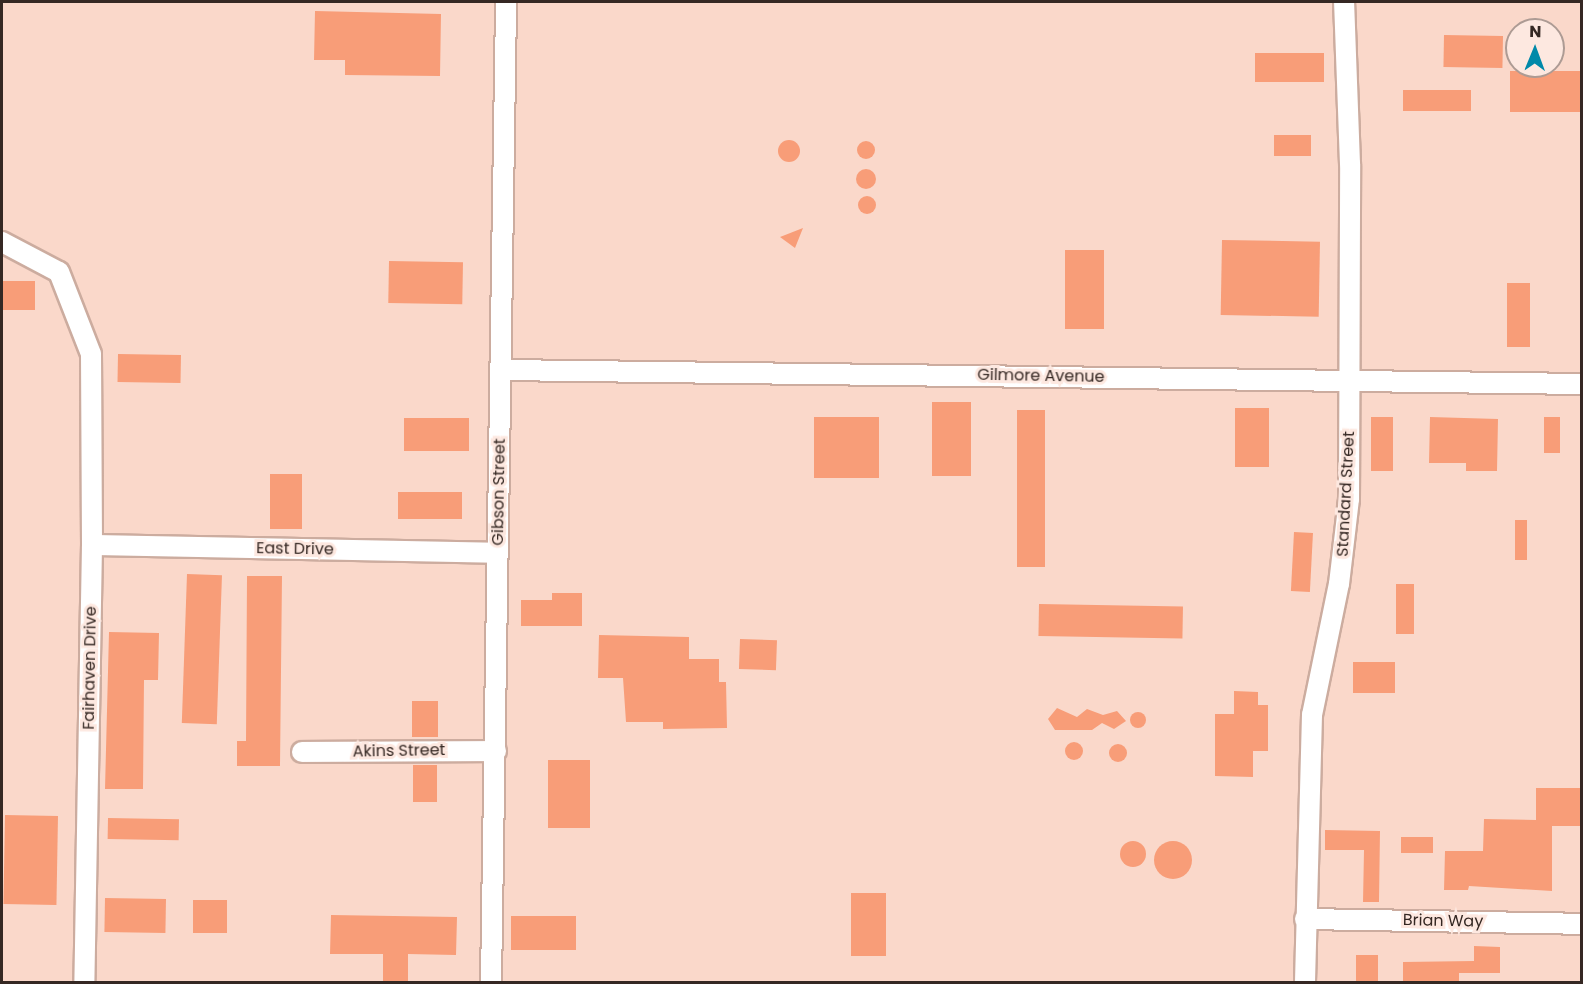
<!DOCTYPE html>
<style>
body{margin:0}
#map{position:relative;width:1583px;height:984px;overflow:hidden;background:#fad8ca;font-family:Poppins,sans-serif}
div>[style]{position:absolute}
.building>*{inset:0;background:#f89d78;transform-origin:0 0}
.round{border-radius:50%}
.roads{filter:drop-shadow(2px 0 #ccac9f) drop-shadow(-2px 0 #ccac9f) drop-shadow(0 2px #ccac9f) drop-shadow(0 -2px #ccac9f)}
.minor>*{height:20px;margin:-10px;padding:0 10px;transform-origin:10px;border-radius:10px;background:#fff}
span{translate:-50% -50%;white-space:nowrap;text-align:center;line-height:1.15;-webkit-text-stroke:6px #fde8e0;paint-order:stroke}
.street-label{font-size:16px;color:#352823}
.frame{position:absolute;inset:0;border:3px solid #352823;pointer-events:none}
.north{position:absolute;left:1505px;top:18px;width:60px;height:60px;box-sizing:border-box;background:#fde8e0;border:2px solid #ad9b94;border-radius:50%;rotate:1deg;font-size:16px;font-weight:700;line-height:24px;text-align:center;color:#352823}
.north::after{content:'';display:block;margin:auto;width:21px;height:27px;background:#0189a9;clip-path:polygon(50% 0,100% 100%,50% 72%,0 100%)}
</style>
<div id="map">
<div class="building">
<i style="clip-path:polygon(315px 11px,441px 14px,440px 76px,345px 75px,345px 60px,314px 60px)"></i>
<i style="left:1444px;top:35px;width:59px;height:32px;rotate:1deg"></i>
<i style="left:1255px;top:53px;width:69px;height:29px"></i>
<i style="left:1510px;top:71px;width:71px;height:41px"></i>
<i style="left:1403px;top:90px;width:68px;height:21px"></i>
<i style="left:1274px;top:135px;width:37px;height:21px"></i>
<i class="round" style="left:778px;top:140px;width:22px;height:22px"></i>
<i class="round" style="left:857px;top:141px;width:18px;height:18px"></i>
<i class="round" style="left:856px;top:169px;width:20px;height:20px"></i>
<i class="round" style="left:858px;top:196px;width:18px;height:18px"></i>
<i style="clip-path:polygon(803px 228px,795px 248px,780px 237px)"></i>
<i style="left:1222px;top:240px;width:98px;height:75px;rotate:1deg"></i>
<i style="left:1065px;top:250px;width:39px;height:79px"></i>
<i style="left:389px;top:261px;width:74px;height:42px;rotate:1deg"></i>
<i style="left:2px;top:281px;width:33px;height:29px"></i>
<i style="left:1507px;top:283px;width:23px;height:64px"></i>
<i style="left:118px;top:354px;width:63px;height:28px;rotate:1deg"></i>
<i style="left:932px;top:402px;width:39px;height:74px"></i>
<i style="left:1235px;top:408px;width:34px;height:59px"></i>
<i style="left:1017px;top:410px;width:28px;height:157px"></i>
<i style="left:814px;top:417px;width:65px;height:61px"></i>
<i style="left:1371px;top:417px;width:22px;height:54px"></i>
<i style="clip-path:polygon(1430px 417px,1498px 419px,1497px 471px,1466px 471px,1466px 463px,1429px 463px)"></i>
<i style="left:1544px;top:417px;width:16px;height:36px"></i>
<i style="left:404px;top:418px;width:65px;height:33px"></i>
<i style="left:270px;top:474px;width:32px;height:55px"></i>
<i style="left:398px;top:492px;width:64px;height:27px"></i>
<i style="left:1515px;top:520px;width:12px;height:40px"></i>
<i style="left:1294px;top:532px;width:19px;height:59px;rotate:3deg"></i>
<i style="left:187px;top:574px;width:35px;height:149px;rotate:2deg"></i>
<i style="clip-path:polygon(247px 576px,282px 576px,280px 766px,237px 766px,237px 741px,246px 741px)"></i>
<i style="left:1396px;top:584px;width:18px;height:50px"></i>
<i style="clip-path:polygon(552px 593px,582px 593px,582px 626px,521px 626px,521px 600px,552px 600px)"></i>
<i style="left:1039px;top:604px;width:144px;height:32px;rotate:1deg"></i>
<i style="clip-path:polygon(109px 632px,159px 633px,158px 680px,144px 680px,143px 789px,105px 789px)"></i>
<i style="clip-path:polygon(599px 635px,689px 637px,689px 659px,719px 659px,719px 682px,726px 682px,727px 728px,663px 729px,663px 722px,626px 722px,623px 678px,598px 678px)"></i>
<i style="left:740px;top:639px;width:37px;height:30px;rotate:2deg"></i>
<i style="left:1353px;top:662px;width:42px;height:31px"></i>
<i style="clip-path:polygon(1234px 691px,1258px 692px,1258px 705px,1268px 705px,1268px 751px,1253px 751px,1253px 777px,1215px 776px,1215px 714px,1234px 714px)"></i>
<i style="left:412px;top:701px;width:26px;height:36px"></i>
<i style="clip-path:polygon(1057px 708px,1077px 717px,1087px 709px,1103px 715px,1117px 711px,1126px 721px,1114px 729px,1102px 723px,1092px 730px,1055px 730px,1048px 719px)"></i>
<i class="round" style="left:1130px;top:712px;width:16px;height:16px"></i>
<i class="round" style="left:1065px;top:742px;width:18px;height:18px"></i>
<i class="round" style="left:1109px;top:744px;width:18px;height:18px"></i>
<i style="left:548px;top:760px;width:42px;height:68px"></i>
<i style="left:413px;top:765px;width:24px;height:37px"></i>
<i style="clip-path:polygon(1536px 788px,1580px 788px,1580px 826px,1552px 826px,1552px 891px,1469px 886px,1468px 890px,1444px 890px,1445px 851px,1483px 851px,1484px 819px,1536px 820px)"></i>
<i style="left:5px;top:815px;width:53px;height:89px;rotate:1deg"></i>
<i style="left:108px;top:818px;width:71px;height:21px;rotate:1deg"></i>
<i style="clip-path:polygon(1325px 830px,1380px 831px,1379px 902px,1363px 902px,1364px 850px,1325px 850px)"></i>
<i style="left:1401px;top:837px;width:32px;height:16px"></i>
<i class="round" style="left:1154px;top:841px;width:38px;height:38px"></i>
<i class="round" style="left:1120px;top:841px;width:26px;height:26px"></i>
<i style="left:851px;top:893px;width:35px;height:63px"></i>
<i style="left:105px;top:898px;width:61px;height:34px;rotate:1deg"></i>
<i style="left:193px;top:900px;width:34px;height:33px"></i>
<i style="clip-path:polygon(331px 915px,457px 917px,456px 955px,408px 954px,408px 982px,383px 982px,383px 954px,330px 954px)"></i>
<i style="left:511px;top:916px;width:65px;height:34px"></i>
<i style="clip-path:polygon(1474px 946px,1500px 947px,1500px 973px,1459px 973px,1459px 982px,1403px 982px,1403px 962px,1474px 961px)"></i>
<i style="left:1356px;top:955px;width:22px;height:27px"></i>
</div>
<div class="roads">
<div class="minor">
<i style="left:2px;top:242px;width:64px;rotate:27.8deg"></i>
<i style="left:59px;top:272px;width:88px;rotate:68.7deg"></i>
<i style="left:91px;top:354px;width:191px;rotate:89.7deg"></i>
<i style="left:92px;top:545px;width:437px;rotate:91deg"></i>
<i style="left:501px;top:370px;width:1081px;rotate:0.74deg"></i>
<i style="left:92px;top:545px;width:406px;rotate:1.1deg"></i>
<i style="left:302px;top:752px;width:194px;rotate:-0.3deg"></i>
<i style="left:1305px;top:919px;width:277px;rotate:1deg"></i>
<i style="left:491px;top:982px;width:980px;rotate:-89.12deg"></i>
<i style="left:1305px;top:982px;width:267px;rotate:-88.5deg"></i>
<i style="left:1312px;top:715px;width:134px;rotate:-78.4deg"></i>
<i style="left:1339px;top:584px;width:86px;rotate:-83.3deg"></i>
<i style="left:1349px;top:499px;width:335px;rotate:-89.8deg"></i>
<i style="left:1350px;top:164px;width:162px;rotate:-92.1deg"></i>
</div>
</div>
<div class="street-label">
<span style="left:1041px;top:376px;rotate:1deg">Gilmore Avenue</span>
<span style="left:499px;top:492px;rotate:-89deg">Gibson Street</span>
<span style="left:1346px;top:494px;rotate:-87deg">Standard Street</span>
<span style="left:295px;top:549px;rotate:1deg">East Drive</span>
<span style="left:90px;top:668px;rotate:-89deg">Fairhaven Drive</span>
<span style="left:399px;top:751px;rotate:-1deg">Akins Street</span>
<span style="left:1443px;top:921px;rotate:1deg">Brian Way</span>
</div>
<div class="frame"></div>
<div class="north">N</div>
</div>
